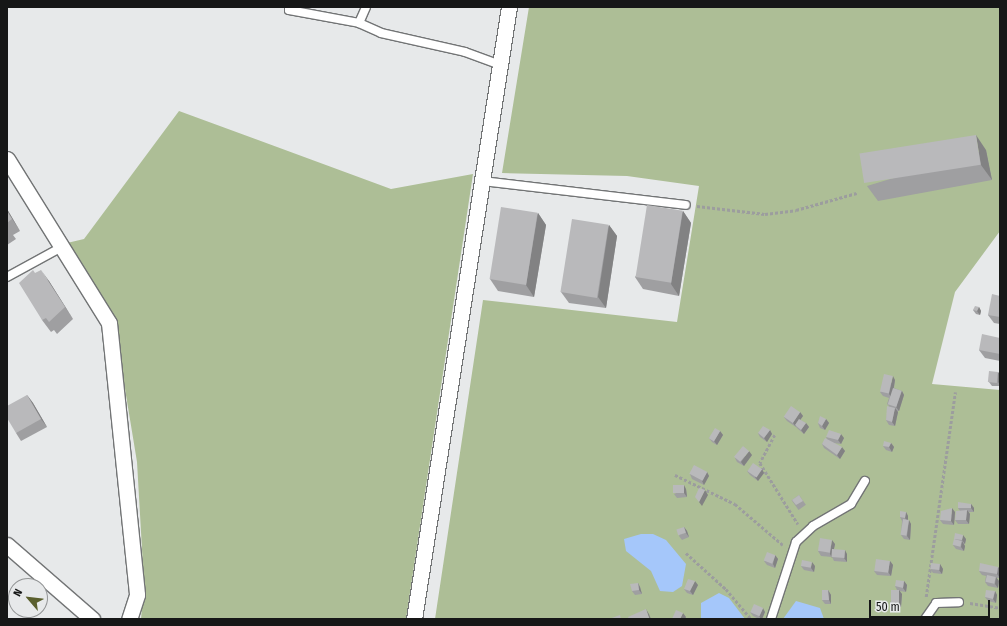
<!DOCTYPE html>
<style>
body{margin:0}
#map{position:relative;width:1007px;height:626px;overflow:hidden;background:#e7e9ea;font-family:"Fira Sans Condensed",sans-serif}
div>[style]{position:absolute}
.green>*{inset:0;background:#adbe96}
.water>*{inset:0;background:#a5c7fa}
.path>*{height:2.5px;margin-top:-1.25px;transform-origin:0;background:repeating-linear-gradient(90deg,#9c9d9e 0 3px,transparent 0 5px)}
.roads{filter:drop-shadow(1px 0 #727475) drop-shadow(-1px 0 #727475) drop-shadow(0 1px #727475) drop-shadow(0 -1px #727475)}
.service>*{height:8px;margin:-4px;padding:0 4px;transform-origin:4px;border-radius:4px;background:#fff}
.minor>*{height:15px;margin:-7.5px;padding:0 7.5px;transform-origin:7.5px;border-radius:7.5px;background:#fff}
.wall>*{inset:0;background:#9f9fa1;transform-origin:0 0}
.shaded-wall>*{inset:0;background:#828283}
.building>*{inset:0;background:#b9b9bb;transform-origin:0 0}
span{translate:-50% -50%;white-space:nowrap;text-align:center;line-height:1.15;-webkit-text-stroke:3px #e7e9ea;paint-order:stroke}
.frame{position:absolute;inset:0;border:8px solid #161717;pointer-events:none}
.north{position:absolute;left:8px;top:578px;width:40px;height:40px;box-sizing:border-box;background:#e7e9ea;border:1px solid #939596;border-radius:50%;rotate:298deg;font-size:11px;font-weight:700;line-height:16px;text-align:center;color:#161717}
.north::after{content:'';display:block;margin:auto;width:14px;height:18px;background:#5a5f2d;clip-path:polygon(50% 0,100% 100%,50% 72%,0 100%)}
.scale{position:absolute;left:869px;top:600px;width:121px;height:18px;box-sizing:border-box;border:2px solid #161717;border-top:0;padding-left:5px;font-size:12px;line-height:14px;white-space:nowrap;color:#161717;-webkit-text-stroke:3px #e7e9ea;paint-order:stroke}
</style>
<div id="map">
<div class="green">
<i style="clip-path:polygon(529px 7px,1000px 7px,1000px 231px,955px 292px,932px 384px,1000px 390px,1000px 619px,435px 619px,483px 300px,677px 322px,699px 186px,627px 176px,502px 173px)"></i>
<i style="clip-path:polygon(179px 111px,391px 189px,473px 174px,406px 619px,141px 619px,144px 584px,137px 462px,113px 316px,67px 243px,84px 239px)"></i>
</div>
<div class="water">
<i style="clip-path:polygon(641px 534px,653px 534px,666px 540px,686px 564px,682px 586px,673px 592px,660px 591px,651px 571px,626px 551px,624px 539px)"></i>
<i style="clip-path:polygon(719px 593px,729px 598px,745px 619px,701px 619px,701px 603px)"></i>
<i style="clip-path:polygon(796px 601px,820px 608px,824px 619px,783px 619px)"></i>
</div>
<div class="path">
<i style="left:697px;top:206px;width:68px;rotate:6.7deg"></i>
<i style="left:765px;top:214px;width:31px;rotate:-7deg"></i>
<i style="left:796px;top:210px;width:63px;rotate:-15.6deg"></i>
<i style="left:775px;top:435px;width:32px;rotate:118deg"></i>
<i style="left:760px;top:463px;width:72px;rotate:58.1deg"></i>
<i style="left:675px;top:475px;width:67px;rotate:25.8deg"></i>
<i style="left:735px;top:504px;width:63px;rotate:40.5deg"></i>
<i style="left:686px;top:553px;width:54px;rotate:42deg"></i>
<i style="left:726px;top:589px;width:39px;rotate:50deg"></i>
<i style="left:926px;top:597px;width:207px;rotate:-81.9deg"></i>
<i style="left:970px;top:603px;width:30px;rotate:9deg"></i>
</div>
<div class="roads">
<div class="service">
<i style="left:289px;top:7px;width:3px;rotate:90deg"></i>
<i style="left:289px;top:10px;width:71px;rotate:10.5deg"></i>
<i style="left:359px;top:23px;width:24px;rotate:24deg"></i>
<i style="left:381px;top:33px;width:86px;rotate:12.7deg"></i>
<i style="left:465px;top:52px;width:37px;rotate:20deg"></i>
<i style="left:359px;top:23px;width:17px;rotate:-66deg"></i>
<i style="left:482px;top:181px;width:205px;rotate:6.7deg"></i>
<i style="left:7px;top:277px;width:63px;rotate:-28.6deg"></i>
<i style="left:771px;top:619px;width:81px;rotate:-72deg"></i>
<i style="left:796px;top:542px;width:23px;rotate:-43deg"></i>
<i style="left:813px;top:526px;width:44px;rotate:-30.1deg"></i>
<i style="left:851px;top:504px;width:27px;rotate:-59deg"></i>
<i style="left:925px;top:619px;width:19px;rotate:-55deg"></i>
<i style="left:936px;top:603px;width:23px;rotate:-2deg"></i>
</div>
<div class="minor">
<i style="left:7px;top:159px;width:193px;rotate:58.1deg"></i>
<i style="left:109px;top:323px;width:273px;rotate:84.1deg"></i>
<i style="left:137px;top:595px;width:25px;rotate:108deg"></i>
<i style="left:7px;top:545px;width:113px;rotate:41deg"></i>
<i style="left:414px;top:619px;width:619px;rotate:-81.18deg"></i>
</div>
</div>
<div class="wall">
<i style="clip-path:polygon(986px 150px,992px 180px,878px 201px,867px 186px)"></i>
<i style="clip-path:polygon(7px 209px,20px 231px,13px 235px,16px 239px,7px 245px)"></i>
<i style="clip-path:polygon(683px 211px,691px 223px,679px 296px,643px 289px,635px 277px)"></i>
<i style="clip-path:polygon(538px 213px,546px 225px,534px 297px,498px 291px,490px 279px)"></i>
<i style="clip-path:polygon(609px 225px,617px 236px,606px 308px,569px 303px,561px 292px)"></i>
<i style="clip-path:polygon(35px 273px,49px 281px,73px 319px,57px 334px,54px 330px,51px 332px,42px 320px)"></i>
<i style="clip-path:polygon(1000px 296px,1000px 324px,994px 323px,988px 315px)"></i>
<i style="clip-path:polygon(979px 307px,981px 311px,980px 315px,976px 314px,973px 310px)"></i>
<i style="clip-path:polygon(1000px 338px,1000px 361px,985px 358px,979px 350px)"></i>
<i style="clip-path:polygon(998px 372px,1000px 375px,1000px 386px,992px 386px,989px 382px)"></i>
<i style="clip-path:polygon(895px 380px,894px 388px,902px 391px,904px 395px,899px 411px,897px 411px,898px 412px,895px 426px,889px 425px,886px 420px,889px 406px,887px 404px,889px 398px,883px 396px,880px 392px)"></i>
<i style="clip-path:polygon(27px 395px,33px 403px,47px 427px,21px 441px,16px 433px)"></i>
<i style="clip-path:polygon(800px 412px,803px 416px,800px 420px,806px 423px,809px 427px,804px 434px,798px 429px,796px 427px,787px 421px,784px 417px)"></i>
<i style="clip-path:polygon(826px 419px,829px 423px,825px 430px,820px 428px,818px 423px)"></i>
<i style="clip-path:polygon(770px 430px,772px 434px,767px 442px,760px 437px,758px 433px)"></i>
<i style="clip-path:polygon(720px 431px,723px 435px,717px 445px,712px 442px,709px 438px)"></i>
<i style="clip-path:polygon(826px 437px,844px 438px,841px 444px,833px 443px,845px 451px,840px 459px,824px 448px,822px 444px,827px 439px)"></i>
<i style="clip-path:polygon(891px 443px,894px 447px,892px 452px,886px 450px,883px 446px)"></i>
<i style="clip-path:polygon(752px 455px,744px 466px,737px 462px,735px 458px)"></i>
<i style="clip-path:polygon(762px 469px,764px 473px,758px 481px,750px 475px,747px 471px)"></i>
<i style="clip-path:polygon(707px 472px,709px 476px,704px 485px,692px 479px,690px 474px)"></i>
<i style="clip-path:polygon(686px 489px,687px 497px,677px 498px,674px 494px)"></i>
<i style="left:799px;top:495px;width:12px;height:9px;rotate:55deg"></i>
<i style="clip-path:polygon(971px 504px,974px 508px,974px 512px,969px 512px,970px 514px,969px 524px,958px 524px,955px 520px,960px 511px,958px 508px)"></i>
<i style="clip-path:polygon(906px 512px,908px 516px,908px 520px,911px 524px,910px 540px,904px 539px,901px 535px,902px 521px,900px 517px)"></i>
<i style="clip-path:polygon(955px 512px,954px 525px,943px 524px,940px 520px)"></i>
<i style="clip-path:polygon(684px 527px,687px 531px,689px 537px,682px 540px,679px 536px)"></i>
<i style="clip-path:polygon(954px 539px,966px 539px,965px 544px,964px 544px,965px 546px,964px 551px,956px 549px,953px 545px,955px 540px)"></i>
<i style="clip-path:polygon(835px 544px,834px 549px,847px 554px,847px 562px,834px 561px,832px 557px,821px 556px,818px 551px)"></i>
<i style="clip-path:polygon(775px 555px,778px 559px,775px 568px,767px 565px,764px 561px)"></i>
<i style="clip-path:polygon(890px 561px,893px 565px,891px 576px,877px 575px,874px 571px)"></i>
<i style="clip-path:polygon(940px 564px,943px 569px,942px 574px,933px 573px,930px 569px)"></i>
<i style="clip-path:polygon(801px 566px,815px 566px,814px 572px,804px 570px)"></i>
<i style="clip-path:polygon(998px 567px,1000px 578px,996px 578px,999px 581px,998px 588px,988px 586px,985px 582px,986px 576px,982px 575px,979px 571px)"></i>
<i style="clip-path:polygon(904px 581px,907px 585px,906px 592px,899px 591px,902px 594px,901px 607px,893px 607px,890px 603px,897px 590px,895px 586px)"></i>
<i style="clip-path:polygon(638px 583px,640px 587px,642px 594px,635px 595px,632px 591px)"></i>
<i style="clip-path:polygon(698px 585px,693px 595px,687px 593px,684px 589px)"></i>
<i style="clip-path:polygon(828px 590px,831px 595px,831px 604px,825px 604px,822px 600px)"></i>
<i style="clip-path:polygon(995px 591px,997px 595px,996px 603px,988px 601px,985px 597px)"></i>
<i style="clip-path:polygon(750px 612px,765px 612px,762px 619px,759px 619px,753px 616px)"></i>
</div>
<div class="shaded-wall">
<i style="clip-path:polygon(976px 135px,986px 150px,992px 180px,981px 165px)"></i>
<i style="clip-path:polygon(7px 209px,20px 231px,7px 211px)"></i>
<i style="clip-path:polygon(683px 211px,691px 223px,679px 296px,671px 284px)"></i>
<i style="clip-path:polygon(538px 213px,546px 225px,534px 297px,526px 285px)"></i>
<i style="clip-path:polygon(609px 225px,617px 236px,606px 308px,598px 297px)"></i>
<i style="clip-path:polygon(41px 270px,49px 281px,73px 319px,65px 307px)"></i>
<i style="clip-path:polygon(979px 307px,981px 311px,980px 315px,977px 311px)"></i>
<i style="clip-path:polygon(998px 372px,1000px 375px,1000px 385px,998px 382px)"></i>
<i style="clip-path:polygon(893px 376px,895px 380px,892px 398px,889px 394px)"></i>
<i style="clip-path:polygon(902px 391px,904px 395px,899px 411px,896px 407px)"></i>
<i style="clip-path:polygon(27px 395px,33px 403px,47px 427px,41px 419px)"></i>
<i style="clip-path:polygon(895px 408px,898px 412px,895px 426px,892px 422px)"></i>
<i style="clip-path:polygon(800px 412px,803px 416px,796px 426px,795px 425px,796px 427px,793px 423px)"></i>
<i style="clip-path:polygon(826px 419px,829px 423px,825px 430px,822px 426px)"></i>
<i style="clip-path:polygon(806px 423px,809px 427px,804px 434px,801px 430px)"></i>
<i style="clip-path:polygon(770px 430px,772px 434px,767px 442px,764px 438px)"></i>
<i style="clip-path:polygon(720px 431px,723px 435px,717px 445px,714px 441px)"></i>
<i style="clip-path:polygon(841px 434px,844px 438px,841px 444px,838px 440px)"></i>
<i style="clip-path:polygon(891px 443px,894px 447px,892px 452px,889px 447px)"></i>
<i style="clip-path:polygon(842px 447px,845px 451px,840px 459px,837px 455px)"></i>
<i style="clip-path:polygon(749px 451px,752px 455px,744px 466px,741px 462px)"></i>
<i style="clip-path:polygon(762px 469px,764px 473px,758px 481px,755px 477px)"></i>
<i style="clip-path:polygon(707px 472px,709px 476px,704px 485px,702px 481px)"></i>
<i style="clip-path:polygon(684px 485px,686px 489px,687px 497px,684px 493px)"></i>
<i style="clip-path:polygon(705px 490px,708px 495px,702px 506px,699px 502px)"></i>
<i style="clip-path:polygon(971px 504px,974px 508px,974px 512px,971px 508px)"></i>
<i style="clip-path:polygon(952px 508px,955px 512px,954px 525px,951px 521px)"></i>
<i style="clip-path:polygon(967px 510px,970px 514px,969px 524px,966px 520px)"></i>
<i style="clip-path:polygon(906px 512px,908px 516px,908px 522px,905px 518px)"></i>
<i style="clip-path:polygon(909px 520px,911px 524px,910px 540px,907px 536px)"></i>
<i style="clip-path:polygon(684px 527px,687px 531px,689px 537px,686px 533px)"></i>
<i style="clip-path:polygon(963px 535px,966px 539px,965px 544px,962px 540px)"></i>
<i style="clip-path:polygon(832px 540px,835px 544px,832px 558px,830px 554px)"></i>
<i style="clip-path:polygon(962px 541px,965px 546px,964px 551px,961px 547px)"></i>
<i style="clip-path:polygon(845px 550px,847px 554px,847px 562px,844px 558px)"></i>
<i style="clip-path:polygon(775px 555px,778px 559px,775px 568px,773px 564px)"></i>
<i style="clip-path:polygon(890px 561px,893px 565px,891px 576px,888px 572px)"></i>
<i style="clip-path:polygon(812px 562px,815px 566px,814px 572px,811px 568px)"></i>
<i style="clip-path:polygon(940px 564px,943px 569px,942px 574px,939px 570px)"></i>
<i style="clip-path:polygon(998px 567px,1000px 569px,1000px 578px,997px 574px)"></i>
<i style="clip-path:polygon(996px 577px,999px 581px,998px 588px,995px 584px)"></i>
<i style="clip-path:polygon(695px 581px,698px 585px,693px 595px,690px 591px)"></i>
<i style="clip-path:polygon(904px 581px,907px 585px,906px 592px,903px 588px)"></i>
<i style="clip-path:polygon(638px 583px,640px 587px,642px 594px,639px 590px)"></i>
<i style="clip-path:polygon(828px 590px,831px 595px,831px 604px,829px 600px)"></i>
<i style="clip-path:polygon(899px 590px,902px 594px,901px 607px,898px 603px)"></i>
<i style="clip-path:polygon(995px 591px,997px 595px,996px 603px,993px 599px)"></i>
<i style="clip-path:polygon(763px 608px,765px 612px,762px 619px,761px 619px,759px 616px)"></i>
<i style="clip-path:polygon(646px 609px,649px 614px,651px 619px,650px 619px,649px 618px)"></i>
<i style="clip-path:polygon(683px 613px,686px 617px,685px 619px,680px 619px)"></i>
</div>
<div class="building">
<i style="left:976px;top:135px;width:30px;height:118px;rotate:81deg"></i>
<i style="left:647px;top:205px;width:36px;height:73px;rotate:9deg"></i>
<i style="left:501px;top:207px;width:37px;height:73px;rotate:9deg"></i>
<i style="clip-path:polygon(7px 211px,12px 219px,7px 223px)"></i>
<i style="left:572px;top:219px;width:37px;height:74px;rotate:9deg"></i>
<i style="clip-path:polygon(33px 270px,35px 273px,41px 270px,65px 307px,49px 322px,46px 318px,42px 320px,19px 283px)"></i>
<i style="clip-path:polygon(992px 294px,1000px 296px,1000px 317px,988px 315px)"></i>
<i style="clip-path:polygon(975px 306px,979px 307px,977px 311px,973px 310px)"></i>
<i style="clip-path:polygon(982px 334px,1000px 338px,1000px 354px,979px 350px)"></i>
<i style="left:989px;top:371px;width:9px;height:11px;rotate:6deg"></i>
<i style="left:884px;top:374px;width:9px;height:18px;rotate:13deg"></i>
<i style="left:893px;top:388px;width:9px;height:17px;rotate:18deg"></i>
<i style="clip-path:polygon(27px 395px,41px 419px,16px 433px,7px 418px,7px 406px)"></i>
<i style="left:791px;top:406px;width:11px;height:13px;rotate:34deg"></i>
<i style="clip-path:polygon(887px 406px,895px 408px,892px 422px,886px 420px)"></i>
<i style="clip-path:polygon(820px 416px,826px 419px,822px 426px,818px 423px)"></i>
<i style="clip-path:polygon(799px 419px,806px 423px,801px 430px,795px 425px)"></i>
<i style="clip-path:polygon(763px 426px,770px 430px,764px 438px,758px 433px)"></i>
<i style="left:715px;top:428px;width:6px;height:12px;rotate:31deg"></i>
<i style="clip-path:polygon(829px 430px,841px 434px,838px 440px,826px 437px)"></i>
<i style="clip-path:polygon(825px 438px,842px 447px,837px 455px,822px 444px)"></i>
<i style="clip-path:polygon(884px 441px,891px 443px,889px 447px,883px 446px)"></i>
<i style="left:743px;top:446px;width:8px;height:14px;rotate:40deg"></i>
<i style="left:753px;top:463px;width:11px;height:10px;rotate:34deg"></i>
<i style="left:694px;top:465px;width:15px;height:10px;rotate:28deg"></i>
<i style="left:684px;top:485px;width:8px;height:11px;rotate:90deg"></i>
<i style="clip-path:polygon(699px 488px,705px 490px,699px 502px,695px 497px)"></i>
<i style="clip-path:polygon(799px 495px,803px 501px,796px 505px,792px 500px)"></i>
<i style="clip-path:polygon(958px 502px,971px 504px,971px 508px,958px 508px)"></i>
<i style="clip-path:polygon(952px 508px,951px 521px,940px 520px,941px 511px)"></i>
<i style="clip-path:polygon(967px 510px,966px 520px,955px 520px,956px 511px)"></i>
<i style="clip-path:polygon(900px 511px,906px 512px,905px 518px,900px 517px)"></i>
<i style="left:903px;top:519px;width:6px;height:16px;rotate:9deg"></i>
<i style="left:684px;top:527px;width:6px;height:8px;rotate:72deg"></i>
<i style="clip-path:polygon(955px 533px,963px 535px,962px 540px,954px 539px)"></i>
<i style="left:820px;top:538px;width:12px;height:13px;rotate:9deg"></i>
<i style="left:954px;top:539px;width:8px;height:6px;rotate:14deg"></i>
<i style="left:832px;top:549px;width:13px;height:8px;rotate:4deg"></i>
<i style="left:767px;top:552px;width:9px;height:9px;rotate:21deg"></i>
<i style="left:876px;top:559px;width:14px;height:12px;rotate:8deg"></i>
<i style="left:802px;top:560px;width:10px;height:6px;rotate:11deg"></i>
<i style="left:931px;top:563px;width:9px;height:6px;rotate:6deg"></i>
<i style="clip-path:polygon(980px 563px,998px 567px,997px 574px,979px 571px)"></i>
<i style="left:987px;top:575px;width:9px;height:7px;rotate:13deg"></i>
<i style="clip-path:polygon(688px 579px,695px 581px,690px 591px,684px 589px)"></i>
<i style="clip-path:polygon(896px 580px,904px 581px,903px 588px,895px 586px)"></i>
<i style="clip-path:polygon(638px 583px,639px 590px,632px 591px,630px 584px)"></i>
<i style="clip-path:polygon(822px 590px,828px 590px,829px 600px,822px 600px)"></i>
<i style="left:891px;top:590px;width:8px;height:13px"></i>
<i style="clip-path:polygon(986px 590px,995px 591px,993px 599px,985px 597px)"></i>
<i style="left:754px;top:604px;width:10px;height:9px;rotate:24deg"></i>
<i style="clip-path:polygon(646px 609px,649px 618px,647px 619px,629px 619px,628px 617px)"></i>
<i style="clip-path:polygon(676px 610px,683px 613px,680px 619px,672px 619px)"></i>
<i style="clip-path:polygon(620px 615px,621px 619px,609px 619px)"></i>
<i style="clip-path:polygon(901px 616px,908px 617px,908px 619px,901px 619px)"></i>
</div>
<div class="frame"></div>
<div class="north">N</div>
<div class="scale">50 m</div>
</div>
